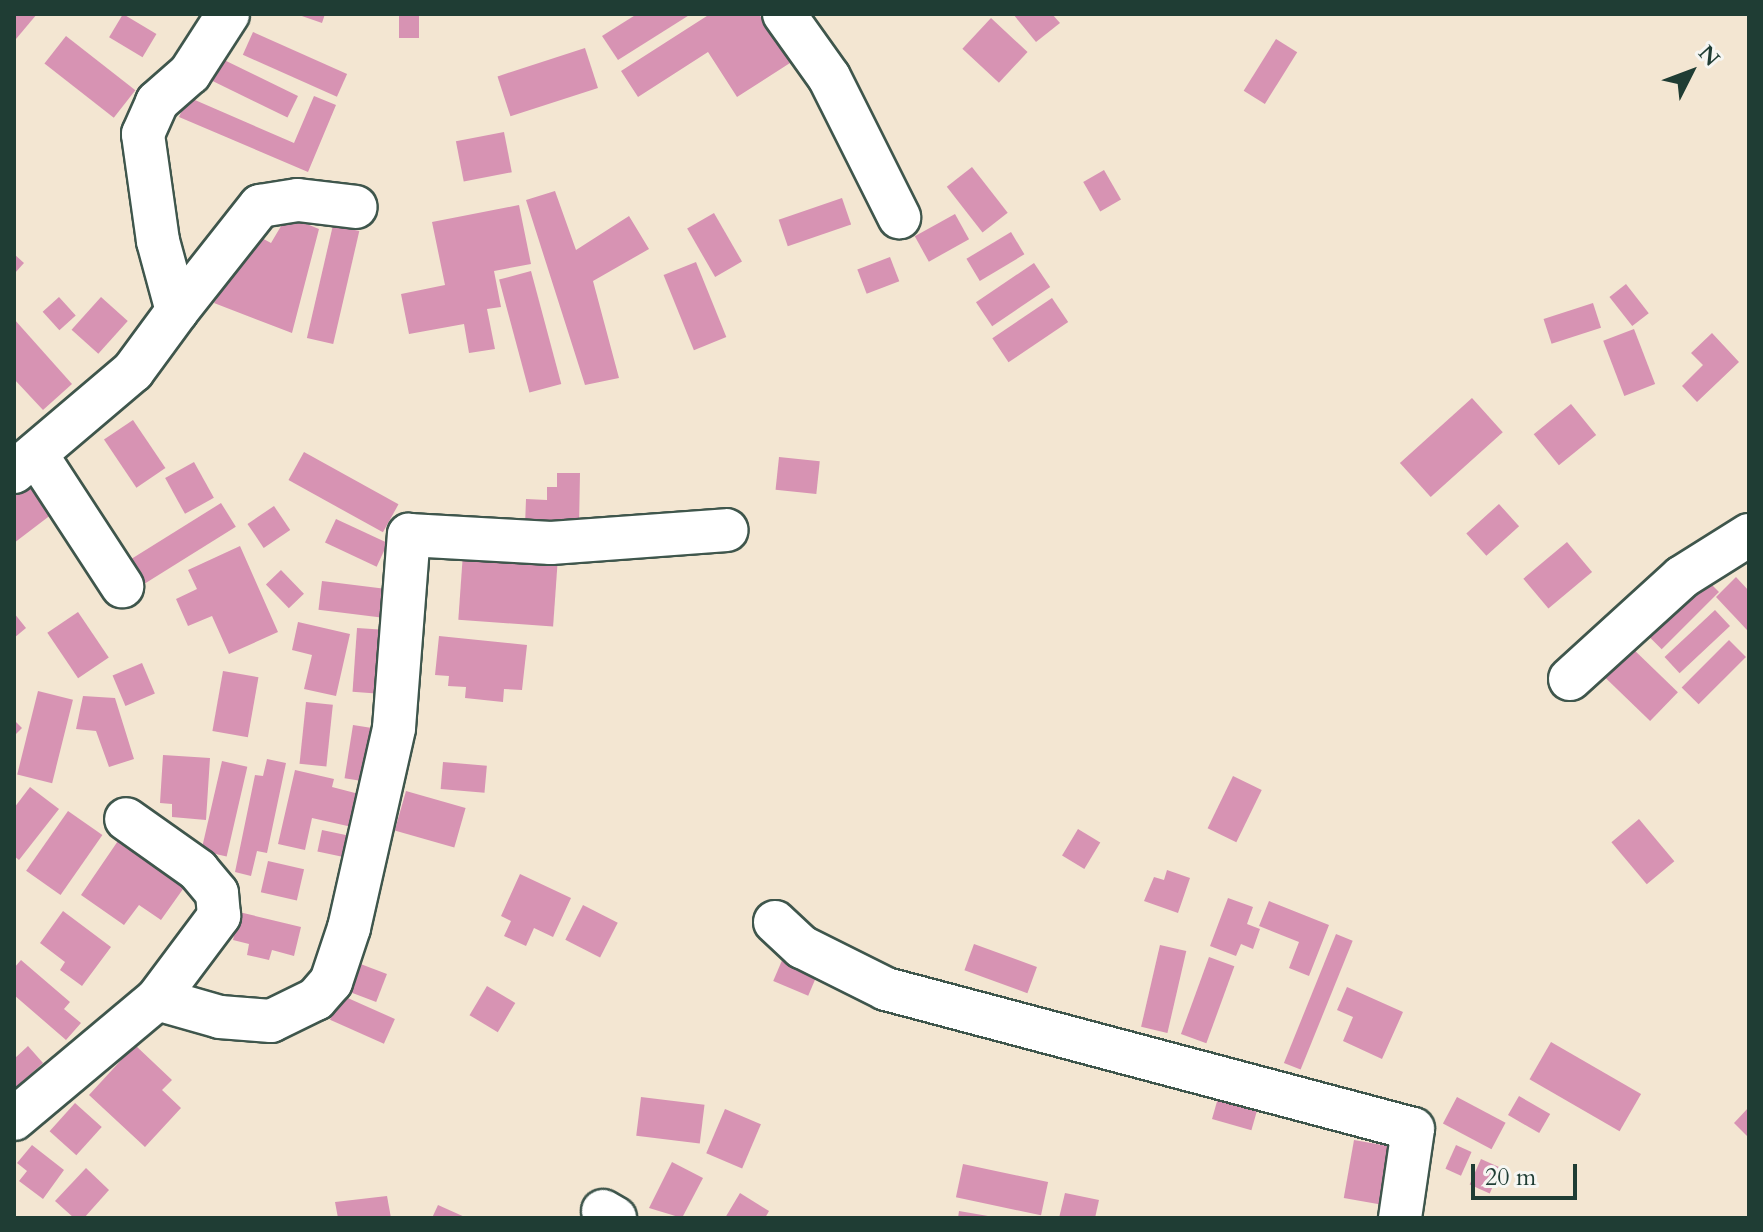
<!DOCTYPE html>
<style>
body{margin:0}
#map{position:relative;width:1763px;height:1232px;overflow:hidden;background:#f3e6d2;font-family:Cardo,serif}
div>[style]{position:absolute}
.building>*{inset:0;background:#d793b3;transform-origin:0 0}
.roads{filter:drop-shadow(2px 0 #3f564c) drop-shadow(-2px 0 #3f564c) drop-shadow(0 2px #3f564c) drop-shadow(0 -2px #3f564c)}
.minor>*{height:42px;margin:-21px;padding:0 21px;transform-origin:21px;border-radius:21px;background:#fff}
span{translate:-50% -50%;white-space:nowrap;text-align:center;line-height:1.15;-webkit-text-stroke:6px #f6f6f2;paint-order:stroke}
.frame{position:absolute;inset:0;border:16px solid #1f3d34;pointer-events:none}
.north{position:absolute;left:1651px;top:32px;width:80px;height:80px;-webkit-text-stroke:6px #f6f6f2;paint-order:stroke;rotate:48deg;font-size:22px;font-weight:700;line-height:32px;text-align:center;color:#1f3d34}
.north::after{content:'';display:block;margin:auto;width:28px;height:36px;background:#1f3d34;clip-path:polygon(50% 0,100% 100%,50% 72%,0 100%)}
.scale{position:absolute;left:1471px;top:1164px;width:106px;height:36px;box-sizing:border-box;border:4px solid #1f3d34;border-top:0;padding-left:10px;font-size:24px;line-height:28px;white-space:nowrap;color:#1f3d34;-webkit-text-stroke:6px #f6f6f2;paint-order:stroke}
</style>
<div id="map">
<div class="building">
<i style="clip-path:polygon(14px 14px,37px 14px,16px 39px,14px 38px)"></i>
<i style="left:123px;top:14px;width:39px;height:27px;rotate:31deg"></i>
<i style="clip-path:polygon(296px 14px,325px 14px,322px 23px)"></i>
<i style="left:399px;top:14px;width:20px;height:24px"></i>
<i style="clip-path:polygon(637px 14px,691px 14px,618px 60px,602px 36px)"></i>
<i style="clip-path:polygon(710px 14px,759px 14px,790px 63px,737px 97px,708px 52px,638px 97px,621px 71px)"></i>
<i style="clip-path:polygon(1013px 14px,1052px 14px,1060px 23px,1036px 42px)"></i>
<i style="left:991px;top:18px;width:50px;height:42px;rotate:43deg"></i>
<i style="left:253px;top:32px;width:103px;height:25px;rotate:24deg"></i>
<i style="left:66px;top:36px;width:88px;height:35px;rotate:38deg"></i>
<i style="left:1276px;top:39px;width:25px;height:61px;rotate:32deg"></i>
<i style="left:585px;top:48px;width:42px;height:92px;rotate:72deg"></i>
<i style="left:218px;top:57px;width:89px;height:24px;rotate:26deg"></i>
<i style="clip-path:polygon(314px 96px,336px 105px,308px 172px,179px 117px,188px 97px,294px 143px)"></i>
<i style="left:504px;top:132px;width:41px;height:49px;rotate:79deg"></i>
<i style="left:972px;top:167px;width:58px;height:32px;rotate:52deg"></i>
<i style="left:1104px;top:170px;width:34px;height:24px;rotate:60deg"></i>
<i style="clip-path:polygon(555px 191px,576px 250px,629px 216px,649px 249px,593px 281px,619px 378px,585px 385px,526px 200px)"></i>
<i style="left:842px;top:198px;width:28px;height:67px;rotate:71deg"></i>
<i style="clip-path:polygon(519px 205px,531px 264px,494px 271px,501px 307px,487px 309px,495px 349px,469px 353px,464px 324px,409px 334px,401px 294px,445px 285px,432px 222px)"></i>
<i style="left:714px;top:213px;width:56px;height:31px;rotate:60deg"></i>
<i style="left:955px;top:214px;width:29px;height:46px;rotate:61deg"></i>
<i style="clip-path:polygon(287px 216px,319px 229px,292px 333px,214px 303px,258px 236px,271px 243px)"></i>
<i style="left:333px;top:225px;width:27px;height:116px;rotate:13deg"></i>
<i style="left:1011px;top:232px;width:26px;height:52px;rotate:59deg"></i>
<i style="clip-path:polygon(14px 254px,24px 263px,14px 274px)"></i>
<i style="left:890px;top:257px;width:26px;height:35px;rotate:69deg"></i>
<i style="left:696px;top:262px;width:81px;height:35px;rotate:68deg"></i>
<i style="left:1034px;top:263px;width:29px;height:70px;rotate:56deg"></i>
<i style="left:531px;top:271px;width:117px;height:33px;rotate:75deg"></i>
<i style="left:1626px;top:284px;width:37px;height:21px;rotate:52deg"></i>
<i style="left:59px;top:297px;width:25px;height:22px;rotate:48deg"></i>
<i style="left:101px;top:297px;width:36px;height:44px;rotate:42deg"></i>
<i style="left:1052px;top:298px;width:29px;height:72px;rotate:56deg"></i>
<i style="left:1593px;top:303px;width:26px;height:52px;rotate:72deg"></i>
<i style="clip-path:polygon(14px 319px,72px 384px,43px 410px,14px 379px)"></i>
<i style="left:1634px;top:329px;width:59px;height:33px;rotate:69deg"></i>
<i style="clip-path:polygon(1712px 333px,1739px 362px,1697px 402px,1682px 386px,1703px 365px,1691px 353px)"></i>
<i style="left:1472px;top:398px;width:46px;height:97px;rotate:48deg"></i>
<i style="left:1571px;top:404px;width:40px;height:48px;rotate:51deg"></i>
<i style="left:133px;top:420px;width:58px;height:35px;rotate:56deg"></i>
<i style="left:304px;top:452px;width:108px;height:32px;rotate:29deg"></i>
<i style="left:779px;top:457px;width:41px;height:33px;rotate:6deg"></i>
<i style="left:194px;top:462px;width:41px;height:33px;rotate:61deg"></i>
<i style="clip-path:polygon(557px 473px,580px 473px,579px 527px,525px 526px,526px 499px,547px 500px,547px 487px,557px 487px)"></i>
<i style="clip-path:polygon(34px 481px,56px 511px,14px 543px,14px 496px)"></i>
<i style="left:221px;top:503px;width:28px;height:111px;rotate:58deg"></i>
<i style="left:1499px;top:504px;width:30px;height:44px;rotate:48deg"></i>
<i style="left:274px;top:506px;width:29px;height:32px;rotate:56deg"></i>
<i style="left:336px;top:519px;width:57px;height:26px;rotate:25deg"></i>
<i style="left:1567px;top:542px;width:39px;height:57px;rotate:50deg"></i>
<i style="clip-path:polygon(240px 546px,278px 632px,229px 654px,212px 616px,188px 626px,176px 599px,197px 589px,188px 570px)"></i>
<i style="left:463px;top:553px;width:95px;height:67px;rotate:4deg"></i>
<i style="left:281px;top:570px;width:33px;height:21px;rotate:46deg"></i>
<i style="left:1702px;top:575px;width:24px;height:81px;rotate:45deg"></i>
<i style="clip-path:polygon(1736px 577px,1749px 591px,1747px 630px,1716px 597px)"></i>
<i style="left:322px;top:581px;width:65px;height:29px;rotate:7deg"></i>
<i style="left:1715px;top:610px;width:22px;height:69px;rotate:47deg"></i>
<i style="left:78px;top:612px;width:55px;height:37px;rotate:56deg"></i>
<i style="clip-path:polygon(14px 613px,26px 628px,14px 638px)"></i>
<i style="clip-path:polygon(298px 622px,350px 634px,336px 696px,304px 689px,312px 655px,292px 650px)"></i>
<i style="left:357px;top:628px;width:30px;height:64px;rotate:4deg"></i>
<i style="clip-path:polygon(439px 636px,527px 645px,522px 690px,504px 689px,503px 702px,465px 698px,466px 687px,448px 686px,449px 676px,435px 675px)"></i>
<i style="left:1729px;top:640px;width:24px;height:67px;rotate:45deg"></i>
<i style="left:1629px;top:645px;width:68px;height:40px;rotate:44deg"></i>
<i style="left:142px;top:663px;width:33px;height:32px;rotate:67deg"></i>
<i style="left:223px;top:671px;width:36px;height:61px;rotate:10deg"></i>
<i style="left:38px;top:691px;width:36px;height:86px;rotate:14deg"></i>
<i style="clip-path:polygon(83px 696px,115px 698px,134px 759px,109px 767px,96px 731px,76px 729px)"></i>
<i style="left:306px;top:702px;width:27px;height:62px;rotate:6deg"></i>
<i style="clip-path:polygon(14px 720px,22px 728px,14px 736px)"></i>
<i style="left:353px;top:725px;width:24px;height:54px;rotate:9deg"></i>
<i style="clip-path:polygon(163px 755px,210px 758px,206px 820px,172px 817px,172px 804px,160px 803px)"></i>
<i style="clip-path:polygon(267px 759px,286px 763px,267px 853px,257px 851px,251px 876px,235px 872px,255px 775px,263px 776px)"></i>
<i style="left:222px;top:761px;width:26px;height:92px;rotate:13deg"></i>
<i style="left:443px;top:762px;width:44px;height:27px;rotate:5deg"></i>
<i style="clip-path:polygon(295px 770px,334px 779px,332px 787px,359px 794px,352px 827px,312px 818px,305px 850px,278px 844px)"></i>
<i style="left:1233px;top:776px;width:32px;height:58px;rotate:26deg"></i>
<i style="clip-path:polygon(30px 787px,59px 809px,19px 860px,14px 856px,14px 808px)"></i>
<i style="left:406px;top:791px;width:62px;height:41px;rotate:16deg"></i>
<i style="left:68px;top:811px;width:42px;height:73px;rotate:35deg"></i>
<i style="left:1639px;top:819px;width:55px;height:36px;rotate:50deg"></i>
<i style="left:1078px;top:829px;width:26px;height:31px;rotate:31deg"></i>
<i style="left:322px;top:830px;width:34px;height:22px;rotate:12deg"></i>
<i style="clip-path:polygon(122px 835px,188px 882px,161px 920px,139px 905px,124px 925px,81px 895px)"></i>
<i style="left:268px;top:861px;width:37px;height:32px;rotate:13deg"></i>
<i style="clip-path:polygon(1167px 870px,1190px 878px,1178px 913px,1144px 901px,1154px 877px,1164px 880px)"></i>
<i style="clip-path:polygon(520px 874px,571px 898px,553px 937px,534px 928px,526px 946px,504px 936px,511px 921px,501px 916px)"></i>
<i style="clip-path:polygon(1228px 898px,1253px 907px,1247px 924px,1260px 929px,1253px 949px,1241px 944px,1236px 956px,1210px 946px)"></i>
<i style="clip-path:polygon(1269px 901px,1329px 925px,1309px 976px,1289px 968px,1299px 942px,1259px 926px)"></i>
<i style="left:583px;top:905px;width:39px;height:39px;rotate:27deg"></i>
<i style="clip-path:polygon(63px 911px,111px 947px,82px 986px,60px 970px,65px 962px,40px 943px)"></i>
<i style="clip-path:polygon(239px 912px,301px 927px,294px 956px,272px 950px,269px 960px,247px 955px,249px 944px,233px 940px)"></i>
<i style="left:1336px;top:934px;width:18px;height:139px;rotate:22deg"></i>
<i style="left:974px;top:944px;width:67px;height:28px;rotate:20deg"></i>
<i style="left:1160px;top:945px;width:27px;height:84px;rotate:13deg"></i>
<i style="left:1209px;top:957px;width:27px;height:82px;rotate:20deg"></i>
<i style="left:783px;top:958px;width:38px;height:25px;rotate:23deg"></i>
<i style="clip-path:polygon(21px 960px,70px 1002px,64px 1009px,81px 1023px,66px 1040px,14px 995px,14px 968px)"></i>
<i style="left:358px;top:963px;width:31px;height:30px;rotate:21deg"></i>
<i style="left:487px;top:986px;width:33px;height:34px;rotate:31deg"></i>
<i style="clip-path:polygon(1347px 987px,1403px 1012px,1382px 1059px,1343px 1041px,1353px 1017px,1337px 1010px)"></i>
<i style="left:341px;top:995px;width:59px;height:27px;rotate:24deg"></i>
<i style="left:1551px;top:1042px;width:104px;height:43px;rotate:30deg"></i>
<i style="clip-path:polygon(135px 1045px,172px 1080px,162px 1090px,181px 1108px,145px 1147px,89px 1095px)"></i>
<i style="clip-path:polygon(28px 1046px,43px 1063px,14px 1089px,14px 1059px)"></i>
<i style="left:1220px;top:1091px;width:41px;height:29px;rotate:16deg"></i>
<i style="left:1519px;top:1096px;width:36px;height:22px;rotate:30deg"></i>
<i style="left:641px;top:1097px;width:64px;height:39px;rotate:7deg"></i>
<i style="left:1457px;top:1097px;width:55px;height:30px;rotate:28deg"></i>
<i style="left:75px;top:1103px;width:36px;height:38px;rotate:42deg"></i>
<i style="clip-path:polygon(1749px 1107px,1749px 1138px,1734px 1123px)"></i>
<i style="left:725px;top:1109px;width:39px;height:48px;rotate:23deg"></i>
<i style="left:1354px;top:1140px;width:36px;height:59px;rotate:10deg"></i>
<i style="clip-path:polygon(32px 1145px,64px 1170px,43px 1199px,19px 1181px,27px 1171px,17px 1163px)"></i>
<i style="left:1456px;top:1145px;width:17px;height:26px;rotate:24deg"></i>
<i style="left:1481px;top:1159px;width:22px;height:28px;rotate:24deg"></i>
<i style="clip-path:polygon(672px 1162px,703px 1178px,682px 1218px,649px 1208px)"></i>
<i style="left:963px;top:1164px;width:87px;height:34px;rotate:12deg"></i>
<i style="clip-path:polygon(86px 1168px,109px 1190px,84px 1218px,74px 1218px,55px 1201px)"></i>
<i style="clip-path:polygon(740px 1193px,769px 1211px,765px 1218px,725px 1218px)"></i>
<i style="clip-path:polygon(1065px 1193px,1099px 1200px,1095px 1218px,1059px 1218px)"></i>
<i style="clip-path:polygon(387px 1196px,391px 1218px,338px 1218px,335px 1202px)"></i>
<i style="clip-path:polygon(438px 1205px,467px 1218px,432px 1218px)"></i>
<i style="clip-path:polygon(959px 1211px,988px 1216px,988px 1218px,958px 1218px)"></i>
</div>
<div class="roads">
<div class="minor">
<i style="left:784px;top:14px;width:77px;rotate:54.5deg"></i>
<i style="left:829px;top:77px;width:157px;rotate:63.4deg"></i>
<i style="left:177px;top:311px;width:134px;rotate:-51.7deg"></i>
<i style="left:260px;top:206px;width:38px;rotate:-9deg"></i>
<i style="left:298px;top:200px;width:58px;rotate:6.9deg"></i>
<i style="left:36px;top:454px;width:158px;rotate:56.9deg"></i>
<i style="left:14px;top:472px;width:156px;rotate:-40.3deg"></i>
<i style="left:133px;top:371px;width:74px;rotate:-53.7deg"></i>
<i style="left:177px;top:311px;width:73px;rotate:-105.2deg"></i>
<i style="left:158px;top:241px;width:108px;rotate:-98deg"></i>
<i style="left:143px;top:134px;width:35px;rotate:-66deg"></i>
<i style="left:157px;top:102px;width:44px;rotate:-41.3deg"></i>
<i style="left:190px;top:73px;width:70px;rotate:-57.2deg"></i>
<i style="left:1570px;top:679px;width:151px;rotate:-42.3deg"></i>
<i style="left:1682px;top:577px;width:79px;rotate:-32.1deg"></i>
<i style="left:775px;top:922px;width:37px;rotate:43deg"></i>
<i style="left:802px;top:947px;width:94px;rotate:26.6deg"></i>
<i style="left:886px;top:989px;width:545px;rotate:14.88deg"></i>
<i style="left:1413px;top:1129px;width:90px;rotate:98.3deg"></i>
<i style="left:157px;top:999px;width:66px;rotate:15.9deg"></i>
<i style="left:220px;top:1017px;width:51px;rotate:4.5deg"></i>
<i style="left:271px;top:1021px;width:50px;rotate:-26.1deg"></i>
<i style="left:316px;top:999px;width:23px;rotate:-49deg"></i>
<i style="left:331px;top:982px;width:57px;rotate:-71.6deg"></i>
<i style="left:349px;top:928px;width:205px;rotate:-77.3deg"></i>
<i style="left:394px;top:728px;width:194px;rotate:-85.6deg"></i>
<i style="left:409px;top:535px;width:142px;rotate:3.2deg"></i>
<i style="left:551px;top:543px;width:176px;rotate:-4.2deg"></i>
<i style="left:14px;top:1119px;width:187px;rotate:-40deg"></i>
<i style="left:157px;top:999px;width:104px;rotate:-53.2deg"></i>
<i style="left:219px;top:916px;width:23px;rotate:-95deg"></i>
<i style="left:217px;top:893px;width:30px;rotate:-130deg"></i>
<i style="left:198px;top:870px;width:88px;rotate:-144.7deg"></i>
<i style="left:603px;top:1211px;width:14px;rotate:30deg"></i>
</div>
</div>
<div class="frame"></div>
<div class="north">N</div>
<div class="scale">20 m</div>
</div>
